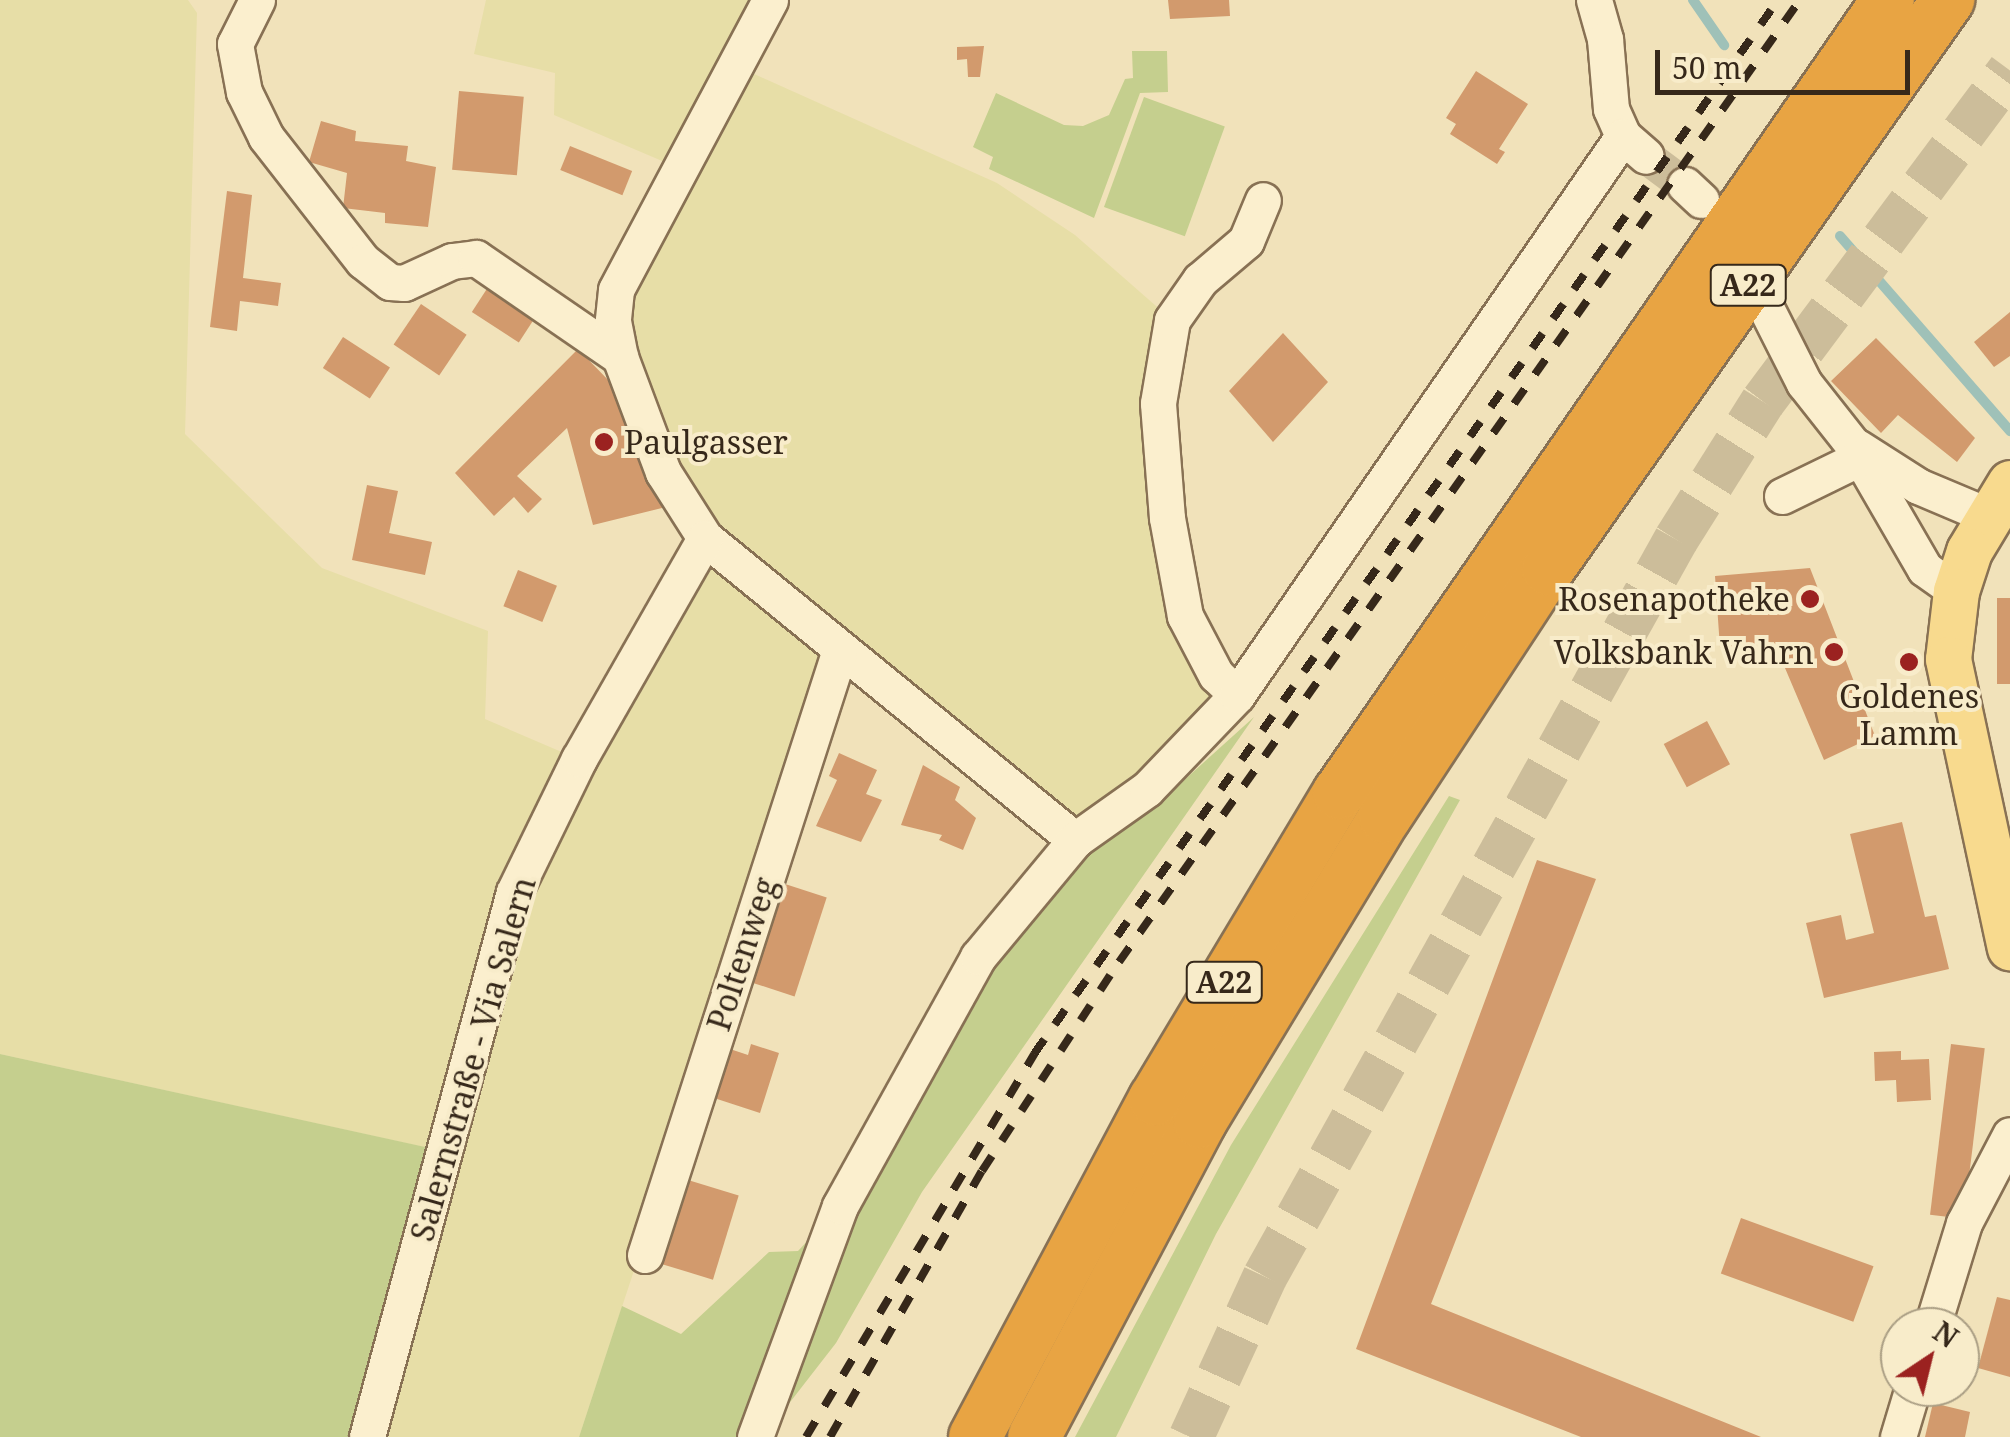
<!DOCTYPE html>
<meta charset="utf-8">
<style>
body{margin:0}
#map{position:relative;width:2010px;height:1437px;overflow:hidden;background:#f1e2ba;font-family:"Noto Serif",serif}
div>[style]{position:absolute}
.farmland>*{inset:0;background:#e7dea7}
.green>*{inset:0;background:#c5cf8e;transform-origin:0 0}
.stream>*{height:10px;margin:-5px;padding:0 5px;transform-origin:5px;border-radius:5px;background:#9fc1b8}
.building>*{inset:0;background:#d29a6d;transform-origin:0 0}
.minor-tunnel>*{height:35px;margin-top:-17.5px;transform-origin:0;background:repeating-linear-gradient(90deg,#ccbd9a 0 35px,transparent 0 53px)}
.major-tunnel>*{height:45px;margin-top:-22.5px;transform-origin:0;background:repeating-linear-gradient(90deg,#ccbd9a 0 45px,transparent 0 67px)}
.roads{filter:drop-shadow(2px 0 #887154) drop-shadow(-2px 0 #887154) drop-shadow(0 2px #887154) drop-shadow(0 -2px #887154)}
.minor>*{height:35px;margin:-17.5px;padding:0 17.5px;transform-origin:17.5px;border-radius:17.5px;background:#fbefce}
.major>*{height:45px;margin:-22.5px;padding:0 22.5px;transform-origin:22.5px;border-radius:22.5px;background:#f8da8e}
.highway>*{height:52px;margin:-26px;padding:0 26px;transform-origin:26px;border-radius:26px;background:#e8a443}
.rail>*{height:8px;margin-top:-4px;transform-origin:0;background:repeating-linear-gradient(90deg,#36281a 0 18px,transparent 0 36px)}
.dots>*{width:28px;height:28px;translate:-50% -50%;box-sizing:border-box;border:5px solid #f8ecca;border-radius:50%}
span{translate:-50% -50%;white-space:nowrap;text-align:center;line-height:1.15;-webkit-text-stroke:8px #f8ecca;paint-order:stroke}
.shield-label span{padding:2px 8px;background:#f8ecca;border:2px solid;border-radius:8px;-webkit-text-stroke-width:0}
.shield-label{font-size:30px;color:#36281a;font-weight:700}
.poi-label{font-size:32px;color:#36281a}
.left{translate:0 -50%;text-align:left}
.right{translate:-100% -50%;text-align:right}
.street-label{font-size:32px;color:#36281a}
.north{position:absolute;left:1880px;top:1307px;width:100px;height:100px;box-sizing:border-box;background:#f8ecca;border:2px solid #aa9e84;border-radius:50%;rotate:35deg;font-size:28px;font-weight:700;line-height:40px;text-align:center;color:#36281a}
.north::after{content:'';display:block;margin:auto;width:35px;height:45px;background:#9b2220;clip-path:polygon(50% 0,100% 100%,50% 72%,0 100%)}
.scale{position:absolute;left:1655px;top:50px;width:255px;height:45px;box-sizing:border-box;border:5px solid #36281a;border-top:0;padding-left:12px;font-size:30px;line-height:35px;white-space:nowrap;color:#36281a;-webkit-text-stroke:8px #f8ecca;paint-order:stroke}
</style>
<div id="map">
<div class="farmland">
<i style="clip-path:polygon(0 0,188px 0,197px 13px,185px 434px,322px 568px,488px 631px,485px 719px,578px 759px,705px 539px,613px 321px,681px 169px,554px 115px,555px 73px,474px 54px,486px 0,771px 0,752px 73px,997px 183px,1075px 235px,1172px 320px,1158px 403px,1186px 616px,1237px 695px,1075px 840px,838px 653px,579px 1437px,367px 1437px,447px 1152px,0 1054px)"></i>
</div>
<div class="green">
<i style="clip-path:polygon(1132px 51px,1167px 51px,1168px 92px,1140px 93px,1094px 218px,989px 169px,993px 157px,973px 147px,996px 93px,1064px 125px,1083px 126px,1109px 115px,1125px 79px,1133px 78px)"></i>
<i style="left:1144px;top:97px;width:86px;height:117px;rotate:20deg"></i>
<i style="clip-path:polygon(1254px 717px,922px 1192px,836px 1343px,763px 1437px,579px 1437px,622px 1306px,681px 1334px,769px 1252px,798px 1251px,840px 1206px,897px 1093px,1075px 840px,1161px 801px)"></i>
<i style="clip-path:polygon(1449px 796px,1460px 800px,1216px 1234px,1116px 1437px,1075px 1437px,1231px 1145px)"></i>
<i style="clip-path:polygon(0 1054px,448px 1152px,367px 1437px,0 1437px)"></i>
</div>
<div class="stream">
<i style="left:1693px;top:0;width:55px;rotate:55.4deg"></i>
<i style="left:1840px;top:236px;width:259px;rotate:48.9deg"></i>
</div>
<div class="building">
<i style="clip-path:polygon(1168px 0,1229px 0,1230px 16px,1170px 19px)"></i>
<i style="clip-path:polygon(984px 46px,980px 77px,968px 77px,967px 59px,957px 60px,957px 47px)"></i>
<i style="clip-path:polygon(1476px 71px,1528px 104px,1499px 149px,1505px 152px,1497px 164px,1450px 134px,1456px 124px,1446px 118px)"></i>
<i style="left:459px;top:91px;width:65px;height:79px;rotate:5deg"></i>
<i style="clip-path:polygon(321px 121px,356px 131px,355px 141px,408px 146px,406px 161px,436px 167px,428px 227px,385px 223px,385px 213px,343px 208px,347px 173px,309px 162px)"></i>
<i style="left:570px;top:146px;width:67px;height:26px;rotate:22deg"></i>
<i style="clip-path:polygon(227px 191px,252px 195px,243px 278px,281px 283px,278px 306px,240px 301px,237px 331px,210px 327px)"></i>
<i style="left:492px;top:281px;width:56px;height:37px;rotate:33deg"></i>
<i style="left:421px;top:304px;width:55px;height:49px;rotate:34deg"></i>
<i style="clip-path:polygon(2010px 312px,2010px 356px,1994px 367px,1974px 342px)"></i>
<i style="clip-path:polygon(1283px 333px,1328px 382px,1273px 442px,1229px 391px)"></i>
<i style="left:343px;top:337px;width:56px;height:37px;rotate:33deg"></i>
<i style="clip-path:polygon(1876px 338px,1975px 438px,1957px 462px,1898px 415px,1881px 433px,1831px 381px)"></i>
<i style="clip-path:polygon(578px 349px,613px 385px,666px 507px,593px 525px,567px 428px,517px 476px,542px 499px,528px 513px,514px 497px,494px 516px,455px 473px)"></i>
<i style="clip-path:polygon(367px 485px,398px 491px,389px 533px,432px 542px,425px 575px,352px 560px)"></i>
<i style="clip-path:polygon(1810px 568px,1875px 736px,1824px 760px,1774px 642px,1720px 648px,1715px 576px)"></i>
<i style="left:518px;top:570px;width:42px;height:39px;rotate:22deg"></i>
<i style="left:2010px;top:598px;width:86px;height:13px;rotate:90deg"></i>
<i style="left:1707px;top:721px;width:49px;height:49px;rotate:62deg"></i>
<i style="clip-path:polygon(839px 753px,877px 770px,866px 794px,882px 800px,861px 842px,816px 826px,837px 780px,829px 776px)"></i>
<i style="clip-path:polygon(923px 765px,960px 787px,955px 800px,976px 818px,963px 850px,939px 840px,942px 835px,901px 825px)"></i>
<i style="clip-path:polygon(1902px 822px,1925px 917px,1936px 915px,1949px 969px,1824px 998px,1806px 923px,1841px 915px,1846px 940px,1874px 933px,1850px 834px)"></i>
<i style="clip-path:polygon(1537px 860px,1596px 879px,1431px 1304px,1761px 1437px,1581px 1437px,1356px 1349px)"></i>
<i style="left:782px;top:883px;width:47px;height:104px;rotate:18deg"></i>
<i style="clip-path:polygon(751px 1044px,779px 1053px,760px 1113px,711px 1097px,727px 1048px,748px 1055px)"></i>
<i style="left:1951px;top:1044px;width:34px;height:172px;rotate:7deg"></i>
<i style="clip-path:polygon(1901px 1051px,1901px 1060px,1929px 1059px,1931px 1100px,1897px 1102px,1896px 1080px,1875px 1081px,1874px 1052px)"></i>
<i style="left:688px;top:1180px;width:53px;height:88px;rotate:17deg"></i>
<i style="left:1741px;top:1218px;width:141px;height:59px;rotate:20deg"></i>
<i style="clip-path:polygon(1997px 1297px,2010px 1300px,2010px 1377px,1978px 1368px)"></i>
<i style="clip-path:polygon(1933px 1403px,1970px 1412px,1965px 1437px,1925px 1437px)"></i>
</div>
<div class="minor-tunnel">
<i style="left:1646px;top:156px;width:49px;rotate:36.6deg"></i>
</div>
<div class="major-tunnel">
<i style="left:1191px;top:1437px;width:177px;rotate:-65.3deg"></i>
<i style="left:1265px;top:1276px;width:844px;rotate:-60.85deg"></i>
<i style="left:1676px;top:539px;width:163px;rotate:-57.8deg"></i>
<i style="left:1763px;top:401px;width:413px;rotate:-53.3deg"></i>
</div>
<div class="roads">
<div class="minor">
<i style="left:257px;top:0;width:49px;rotate:116.6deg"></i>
<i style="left:235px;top:44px;width:49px;rotate:79.4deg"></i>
<i style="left:244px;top:92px;width:50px;rotate:63.9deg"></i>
<i style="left:266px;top:137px;width:157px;rotate:52deg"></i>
<i style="left:363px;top:261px;width:34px;rotate:38deg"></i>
<i style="left:390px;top:282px;width:14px;rotate:4deg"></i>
<i style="left:404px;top:283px;width:53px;rotate:-24.6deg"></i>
<i style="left:452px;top:261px;width:24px;rotate:-7deg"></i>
<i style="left:476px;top:258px;width:175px;rotate:34.5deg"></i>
<i style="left:770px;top:0;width:328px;rotate:118deg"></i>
<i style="left:616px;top:290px;width:31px;rotate:96deg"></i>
<i style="left:613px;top:321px;width:37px;rotate:79deg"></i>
<i style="left:620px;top:357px;width:123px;rotate:69.5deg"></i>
<i style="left:663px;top:472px;width:78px;rotate:57.5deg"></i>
<i style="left:705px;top:538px;width:478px;rotate:39.2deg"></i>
<i style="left:1594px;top:0;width:41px;rotate:74.2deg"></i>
<i style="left:1605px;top:39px;width:70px;rotate:85.1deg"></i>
<i style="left:1611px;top:109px;width:30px;rotate:66deg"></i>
<i style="left:1623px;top:136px;width:30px;rotate:41deg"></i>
<i style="left:1685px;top:185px;width:22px;rotate:43deg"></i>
<i style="left:1763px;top:302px;width:91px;rotate:63.2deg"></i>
<i style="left:1804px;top:383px;width:79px;rotate:51.7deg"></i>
<i style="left:1853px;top:445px;width:143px;rotate:59.9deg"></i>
<i style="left:1925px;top:569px;width:38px;rotate:35deg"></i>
<i style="left:1857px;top:447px;width:72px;rotate:32.6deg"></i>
<i style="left:1918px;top:486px;width:77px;rotate:22.9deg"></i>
<i style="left:1782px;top:496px;width:87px;rotate:-26deg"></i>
<i style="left:1237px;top:695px;width:29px;rotate:-136deg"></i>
<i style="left:1216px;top:675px;width:67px;rotate:-117.7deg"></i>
<i style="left:1185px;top:616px;width:100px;rotate:-100.4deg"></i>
<i style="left:1167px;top:518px;width:115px;rotate:-94.5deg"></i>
<i style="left:1158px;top:403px;width:84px;rotate:-80.4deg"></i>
<i style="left:1172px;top:320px;width:49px;rotate:-55deg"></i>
<i style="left:1200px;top:280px;width:60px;rotate:-40.3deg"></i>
<i style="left:1246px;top:241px;width:44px;rotate:-67.5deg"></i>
<i style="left:645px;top:1255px;width:632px;rotate:-72.14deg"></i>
<i style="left:1932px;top:1327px;width:109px;rotate:-72.9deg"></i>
<i style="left:1964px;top:1223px;width:99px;rotate:-62.4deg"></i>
<i style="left:367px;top:1437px;width:564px;rotate:-74.91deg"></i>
<i style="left:514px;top:892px;width:148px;rotate:-64deg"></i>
<i style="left:579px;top:759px;width:254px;rotate:-60.3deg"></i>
<i style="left:755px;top:1437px;width:246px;rotate:-69.8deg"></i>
<i style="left:840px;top:1206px;width:285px;rotate:-61deg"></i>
<i style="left:978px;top:957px;width:152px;rotate:-50.3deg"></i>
<i style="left:1075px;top:840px;width:88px;rotate:-35.3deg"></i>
<i style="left:1147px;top:789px;width:130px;rotate:-46.2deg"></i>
<i style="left:1237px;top:695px;width:679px;rotate:-55.37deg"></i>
<i style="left:1898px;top:1437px;width:52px;rotate:-73.3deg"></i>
</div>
<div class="major">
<i style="left:2010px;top:483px;width:79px;rotate:121.1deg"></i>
<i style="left:1969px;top:551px;width:42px;rotate:108deg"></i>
<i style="left:1956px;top:591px;width:68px;rotate:96.7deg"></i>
<i style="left:1948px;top:659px;width:295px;rotate:77.9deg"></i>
</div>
<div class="highway">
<i style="left:975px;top:1437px;width:383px;rotate:-62deg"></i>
<i style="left:1155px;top:1099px;width:357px;rotate:-59deg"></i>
<i style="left:1339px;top:793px;width:964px;rotate:-55.3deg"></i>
<i style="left:1034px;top:1437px;width:356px;rotate:-62.2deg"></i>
<i style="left:1200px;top:1122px;width:357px;rotate:-58.8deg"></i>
<i style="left:1385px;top:817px;width:297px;rotate:-56.7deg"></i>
<i style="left:1548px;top:569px;width:696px;rotate:-54.89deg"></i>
</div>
</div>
<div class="rail">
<i style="left:806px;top:1437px;width:446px;rotate:-59.2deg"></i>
<i style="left:1034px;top:1054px;width:1290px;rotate:-54.78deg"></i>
<i style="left:830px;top:1437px;width:306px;rotate:-60.3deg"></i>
<i style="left:982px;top:1171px;width:250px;rotate:-56.8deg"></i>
<i style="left:1119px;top:962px;width:1179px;rotate:-54.71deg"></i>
</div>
<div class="dots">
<i style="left:604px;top:442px;background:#9b2220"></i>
<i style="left:1810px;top:599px;background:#9b2220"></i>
<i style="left:1834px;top:652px;background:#9b2220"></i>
<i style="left:1909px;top:662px;background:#9b2220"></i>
</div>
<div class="shield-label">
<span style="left:1748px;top:285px">A22</span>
<span style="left:1224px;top:982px">A22</span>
</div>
<div class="poi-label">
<span class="left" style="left:624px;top:442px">Paulgasser</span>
<span class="right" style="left:1790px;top:599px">Rosenapotheke</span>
<span class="right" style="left:1814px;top:652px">Volksbank Vahrn</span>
<span style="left:1909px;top:715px">Goldenes<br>Lamm</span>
</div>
<div class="street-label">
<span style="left:742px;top:954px;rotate:-72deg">Poltenweg</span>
<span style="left:473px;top:1059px;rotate:-74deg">Salernstraße - Via Salern</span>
</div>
<div class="north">N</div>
<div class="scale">50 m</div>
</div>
